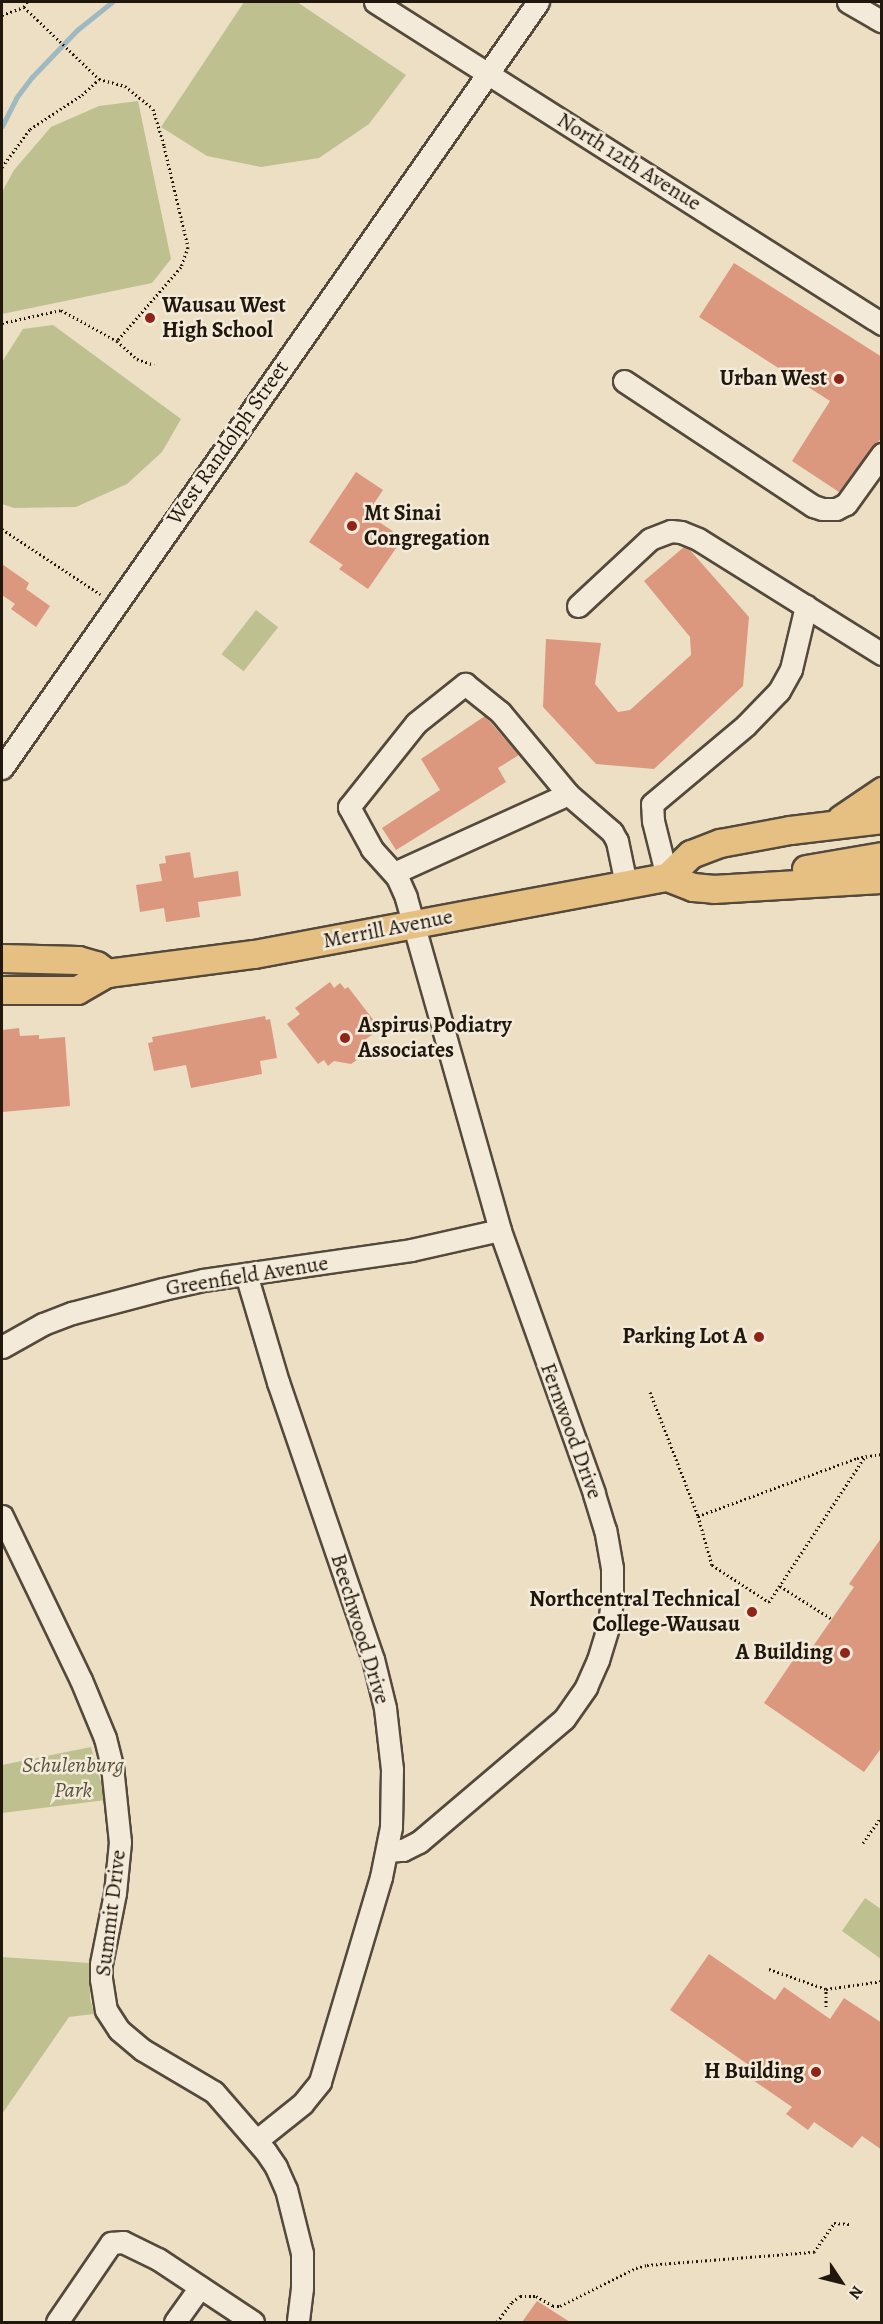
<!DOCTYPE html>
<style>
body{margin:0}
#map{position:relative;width:883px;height:2324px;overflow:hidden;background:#ecdfc4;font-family:Alegreya,serif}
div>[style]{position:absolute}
.green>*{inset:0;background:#bfc08f;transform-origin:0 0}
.stream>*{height:5px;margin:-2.5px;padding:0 2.5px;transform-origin:2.5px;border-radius:2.5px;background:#9fb9c0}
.building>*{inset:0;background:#db987f}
.path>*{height:3px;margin-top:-1.5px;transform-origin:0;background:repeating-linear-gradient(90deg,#21170d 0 1.5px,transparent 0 4.5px)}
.roads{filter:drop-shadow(2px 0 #54493b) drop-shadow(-2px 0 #54493b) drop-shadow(0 2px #54493b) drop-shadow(0 -2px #54493b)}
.minor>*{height:21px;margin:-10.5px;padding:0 10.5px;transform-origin:10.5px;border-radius:10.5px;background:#f3ead9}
.major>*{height:27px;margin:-13.5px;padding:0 13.5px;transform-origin:13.5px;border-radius:13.5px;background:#e6c082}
.dots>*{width:16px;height:16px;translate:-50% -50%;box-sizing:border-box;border:3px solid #f3ead9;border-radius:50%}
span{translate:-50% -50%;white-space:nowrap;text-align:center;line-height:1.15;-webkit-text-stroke:5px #f3ead9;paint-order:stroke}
.street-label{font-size:22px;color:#21170d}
.poi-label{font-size:22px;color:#21170d;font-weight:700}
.left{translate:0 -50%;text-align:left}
.right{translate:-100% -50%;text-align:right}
.park-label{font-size:22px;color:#58523a;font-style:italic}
.frame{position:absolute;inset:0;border:3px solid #21170d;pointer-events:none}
.north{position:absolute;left:811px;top:2252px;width:60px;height:60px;-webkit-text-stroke:4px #f3ead9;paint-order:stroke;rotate:125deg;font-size:16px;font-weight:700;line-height:24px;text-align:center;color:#21170d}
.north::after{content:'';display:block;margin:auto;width:21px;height:27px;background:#21170d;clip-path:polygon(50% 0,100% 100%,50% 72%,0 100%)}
</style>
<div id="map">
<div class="green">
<i style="clip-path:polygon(244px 2px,297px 2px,406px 75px,369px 124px,319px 158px,261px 167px,207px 156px,161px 127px)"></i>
<i style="clip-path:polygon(138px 101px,171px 259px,152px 283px,2px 314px,2px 192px,14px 170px,51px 127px,99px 106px)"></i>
<i style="clip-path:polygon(53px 325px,181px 419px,162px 452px,127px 484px,76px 507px,14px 508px,2px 504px,2px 362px,23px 329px)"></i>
<i style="left:256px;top:610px;width:28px;height:56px;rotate:38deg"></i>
<i style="clip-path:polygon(91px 1747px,106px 1800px,2px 1813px,2px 1765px)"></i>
<i style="clip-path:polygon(865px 1898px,881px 1909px,881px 1959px,842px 1931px)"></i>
<i style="clip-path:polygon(2px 1957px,89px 1963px,90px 1998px,94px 2014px,69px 2017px,2px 2114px)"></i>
</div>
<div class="stream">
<i style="left:2px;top:126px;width:31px;rotate:-63deg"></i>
<i style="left:16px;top:98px;width:26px;rotate:-53deg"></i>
<i style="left:32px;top:77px;width:65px;rotate:-46.2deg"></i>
<i style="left:77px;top:30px;width:45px;rotate:-38.7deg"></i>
</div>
<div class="building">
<i style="clip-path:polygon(734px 263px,882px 357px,882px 437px,839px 492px,792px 461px,830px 401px,699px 317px)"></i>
<i style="clip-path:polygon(356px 472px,383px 490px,367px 514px,403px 538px,368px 589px,339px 569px,343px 565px,309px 542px)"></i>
<i style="clip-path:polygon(684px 547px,689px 549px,749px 617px,743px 686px,654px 769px,596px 764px,543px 707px,546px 639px,601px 643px,595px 684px,618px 712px,630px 710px,691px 655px,690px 637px,644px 581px)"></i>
<i style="clip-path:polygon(2px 564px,29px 583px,26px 589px,50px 606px,36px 627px,11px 609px,15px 604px,2px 595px)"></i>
<i style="clip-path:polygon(485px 716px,519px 755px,498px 768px,506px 782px,396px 850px,382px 828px,440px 790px,421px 759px)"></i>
<i style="clip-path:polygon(190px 852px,194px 878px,238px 871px,241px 896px,198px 902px,200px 917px,166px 922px,164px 908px,140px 912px,136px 885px,162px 881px,159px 864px,166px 863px,165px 856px)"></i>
<i style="clip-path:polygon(330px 982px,334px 988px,340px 983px,345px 989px,348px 987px,375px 1022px,370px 1025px,376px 1032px,366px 1039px,364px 1055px,351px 1064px,334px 1061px,328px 1066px,324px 1060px,318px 1064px,287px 1024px,300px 1014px,295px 1008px)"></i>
<i style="clip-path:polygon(265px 1016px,266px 1020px,270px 1019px,277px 1058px,260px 1061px,262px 1074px,191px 1088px,186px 1065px,154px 1071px,148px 1043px,153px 1042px,152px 1037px)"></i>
<i style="clip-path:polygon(19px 1028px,20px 1036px,39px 1035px,39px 1039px,65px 1037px,70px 1106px,2px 1112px,2px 1030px)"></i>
<i style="clip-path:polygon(882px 1537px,882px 1747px,864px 1772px,764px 1703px,800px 1650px,807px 1655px,854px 1587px,849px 1584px)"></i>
<i style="clip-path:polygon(709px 1954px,775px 2000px,784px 1987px,830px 2019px,844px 1998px,882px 2023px,882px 2150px,862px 2136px,852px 2148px,814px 2122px,808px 2130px,786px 2114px,792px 2107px,747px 2076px,753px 2068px,670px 2010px)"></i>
<i style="clip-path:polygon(537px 2301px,570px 2322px,522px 2322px)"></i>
</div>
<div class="path">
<i style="left:24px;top:7px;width:104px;rotate:43.8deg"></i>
<i style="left:99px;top:79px;width:27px;rotate:15deg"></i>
<i style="left:125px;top:86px;width:36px;rotate:39deg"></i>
<i style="left:153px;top:109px;width:39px;rotate:73deg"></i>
<i style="left:164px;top:146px;width:104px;rotate:76.6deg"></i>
<i style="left:188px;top:247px;width:21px;rotate:109deg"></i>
<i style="left:181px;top:267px;width:98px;rotate:130.9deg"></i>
<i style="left:2px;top:15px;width:23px;rotate:-20deg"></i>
<i style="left:24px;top:7px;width:6px;rotate:-59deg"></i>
<i style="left:2px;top:167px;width:47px;rotate:-53.6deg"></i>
<i style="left:30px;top:129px;width:62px;rotate:-33.2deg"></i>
<i style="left:82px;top:95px;width:23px;rotate:-43deg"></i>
<i style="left:2px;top:323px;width:60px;rotate:-12.4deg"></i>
<i style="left:61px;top:310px;width:64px;rotate:29deg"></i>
<i style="left:117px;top:341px;width:27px;rotate:42deg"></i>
<i style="left:137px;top:359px;width:18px;rotate:19deg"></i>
<i style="left:2px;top:529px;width:118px;rotate:33.6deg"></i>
<i style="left:650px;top:1392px;width:133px;rotate:68.8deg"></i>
<i style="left:698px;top:1516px;width:51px;rotate:74.1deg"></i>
<i style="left:712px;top:1565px;width:68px;rotate:33deg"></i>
<i style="left:769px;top:1602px;width:176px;rotate:-56.6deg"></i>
<i style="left:698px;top:1516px;width:169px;rotate:-20deg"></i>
<i style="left:857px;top:1458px;width:25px;rotate:-9deg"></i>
<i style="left:780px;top:1586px;width:62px;rotate:32.4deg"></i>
<i style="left:863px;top:1843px;width:33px;rotate:-55deg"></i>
<i style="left:769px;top:1969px;width:60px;rotate:19.3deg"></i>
<i style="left:826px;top:1989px;width:57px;rotate:-8.1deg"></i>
<i style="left:826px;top:2007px;width:18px;rotate:-90deg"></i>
<i style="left:497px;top:2322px;width:25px;rotate:-53deg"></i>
<i style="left:512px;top:2302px;width:10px;rotate:-37deg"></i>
<i style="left:520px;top:2296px;width:16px"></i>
<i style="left:536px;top:2296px;width:20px;rotate:30deg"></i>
<i style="left:553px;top:2306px;width:7px"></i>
<i style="left:560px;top:2306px;width:85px;rotate:-26.6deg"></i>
<i style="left:636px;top:2268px;width:11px;rotate:-15deg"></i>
<i style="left:647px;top:2265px;width:168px;rotate:-4.5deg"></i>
<i style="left:814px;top:2252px;width:35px;rotate:-55deg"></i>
<i style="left:834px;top:2223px;width:16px;rotate:4deg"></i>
</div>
<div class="roads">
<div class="minor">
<i style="left:375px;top:2px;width:601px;rotate:32.42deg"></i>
<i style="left:848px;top:2px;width:39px;rotate:30deg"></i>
<i style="left:624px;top:381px;width:227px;rotate:33.5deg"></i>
<i style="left:813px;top:506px;width:9px;rotate:18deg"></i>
<i style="left:822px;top:509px;width:14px"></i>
<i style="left:836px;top:509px;width:11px;rotate:-27deg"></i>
<i style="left:846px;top:504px;width:62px;rotate:-54.2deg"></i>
<i style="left:578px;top:606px;width:98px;rotate:-42.9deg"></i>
<i style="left:650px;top:539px;width:22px;rotate:-21deg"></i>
<i style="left:671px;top:531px;width:10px;rotate:6deg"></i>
<i style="left:681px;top:532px;width:18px;rotate:22deg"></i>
<i style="left:698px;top:539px;width:217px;rotate:32deg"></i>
<i style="left:2px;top:768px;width:935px;rotate:-55.02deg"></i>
<i style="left:394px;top:873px;width:191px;rotate:-24.4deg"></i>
<i style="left:667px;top:877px;width:58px;rotate:-104deg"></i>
<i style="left:653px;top:821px;width:17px;rotate:-93deg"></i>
<i style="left:652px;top:804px;width:123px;rotate:-40deg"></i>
<i style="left:746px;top:725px;width:47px;rotate:-45.9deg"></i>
<i style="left:779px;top:691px;width:25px;rotate:-61deg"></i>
<i style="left:791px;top:669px;width:65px;rotate:-76.6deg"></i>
<i style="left:246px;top:1274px;width:113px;rotate:73.5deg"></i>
<i style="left:278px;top:1382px;width:293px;rotate:71.1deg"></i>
<i style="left:373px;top:1659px;width:50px;rotate:76.2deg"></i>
<i style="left:385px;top:1708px;width:61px;rotate:83.5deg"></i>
<i style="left:392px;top:1769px;width:58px;rotate:91deg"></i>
<i style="left:391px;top:1827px;width:51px;rotate:101.3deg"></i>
<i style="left:381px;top:1877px;width:214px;rotate:106.6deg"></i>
<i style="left:320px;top:2082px;width:28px;rotate:129deg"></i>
<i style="left:302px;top:2104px;width:58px;rotate:141.3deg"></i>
<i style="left:2px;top:1347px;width:47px;rotate:-29.3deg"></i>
<i style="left:43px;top:1324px;width:31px;rotate:-21deg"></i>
<i style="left:72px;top:1313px;width:94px;rotate:-14.8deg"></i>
<i style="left:163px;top:1289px;width:41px;rotate:-12.7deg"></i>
<i style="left:203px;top:1280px;width:210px;rotate:-8.2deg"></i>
<i style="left:411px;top:1250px;width:91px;rotate:-12.7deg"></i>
<i style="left:2px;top:1516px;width:182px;rotate:64.3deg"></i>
<i style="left:81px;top:1680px;width:63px;rotate:67.5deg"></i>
<i style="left:105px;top:1738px;width:29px;rotate:76deg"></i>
<i style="left:112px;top:1766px;width:76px;rotate:84deg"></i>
<i style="left:120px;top:1842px;width:51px;rotate:95.6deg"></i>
<i style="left:115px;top:1893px;width:72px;rotate:101.2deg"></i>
<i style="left:101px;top:1964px;width:15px;rotate:90deg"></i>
<i style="left:101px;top:1979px;width:31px;rotate:81deg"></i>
<i style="left:106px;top:2010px;width:24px;rotate:57deg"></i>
<i style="left:119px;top:2030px;width:31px;rotate:40deg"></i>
<i style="left:143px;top:2050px;width:82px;rotate:30.6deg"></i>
<i style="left:214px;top:2092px;width:79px;rotate:49.1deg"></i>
<i style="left:266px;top:2152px;width:18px;rotate:56deg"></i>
<i style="left:276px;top:2167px;width:24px;rotate:66deg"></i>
<i style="left:286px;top:2189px;width:66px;rotate:76deg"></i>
<i style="left:302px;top:2253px;width:35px;rotate:90deg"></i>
<i style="left:302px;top:2288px;width:34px;rotate:97deg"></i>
<i style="left:387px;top:1851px;width:16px;rotate:-4deg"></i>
<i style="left:403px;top:1850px;width:18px;rotate:-27deg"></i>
<i style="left:419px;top:1842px;width:190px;rotate:-40.3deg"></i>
<i style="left:564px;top:1719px;width:39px;rotate:-55deg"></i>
<i style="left:586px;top:1687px;width:30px;rotate:-66deg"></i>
<i style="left:598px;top:1660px;width:38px;rotate:-73deg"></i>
<i style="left:609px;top:1624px;width:24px;rotate:-83deg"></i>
<i style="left:612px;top:1600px;width:32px;rotate:-90deg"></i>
<i style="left:612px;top:1568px;width:39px;rotate:-100deg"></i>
<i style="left:605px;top:1530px;width:39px;rotate:-107deg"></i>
<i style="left:594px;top:1493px;width:279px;rotate:-109.7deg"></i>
<i style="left:500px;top:1230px;width:346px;rotate:-105.8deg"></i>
<i style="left:406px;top:897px;width:22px;rotate:-114deg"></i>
<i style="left:397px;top:877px;width:38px;rotate:-132deg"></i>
<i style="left:372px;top:849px;width:48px;rotate:-118.7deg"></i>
<i style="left:349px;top:807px;width:107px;rotate:-51.4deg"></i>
<i style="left:416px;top:723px;width:63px;rotate:-38.5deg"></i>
<i style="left:465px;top:684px;width:45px;rotate:38.7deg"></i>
<i style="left:500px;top:712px;width:107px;rotate:50.3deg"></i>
<i style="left:568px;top:794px;width:58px;rotate:40.8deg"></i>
<i style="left:612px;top:832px;width:10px;rotate:61deg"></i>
<i style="left:617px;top:841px;width:44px;rotate:78.2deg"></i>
<i style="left:57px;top:2322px;width:96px;rotate:-55.6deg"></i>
<i style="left:111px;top:2243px;width:12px;rotate:-5deg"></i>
<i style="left:123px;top:2242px;width:39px;rotate:26deg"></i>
<i style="left:158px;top:2259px;width:114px;rotate:33.6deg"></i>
<i style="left:175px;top:2322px;width:43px;rotate:-54.5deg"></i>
</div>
<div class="major">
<i style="left:841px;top:819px;width:50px;rotate:-34.3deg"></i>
<i style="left:806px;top:869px;width:77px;rotate:-9.7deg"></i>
<i style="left:667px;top:877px;width:33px;rotate:-44deg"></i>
<i style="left:691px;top:854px;width:31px;rotate:-21deg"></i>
<i style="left:720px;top:843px;width:71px;rotate:-10.5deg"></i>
<i style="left:790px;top:830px;width:93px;rotate:-6.8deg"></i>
<i style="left:2px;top:958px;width:76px;rotate:1.5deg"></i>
<i style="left:78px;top:960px;width:19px;rotate:16deg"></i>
<i style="left:96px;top:965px;width:14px;rotate:36deg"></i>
<i style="left:2px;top:990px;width:75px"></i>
<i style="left:77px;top:990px;width:34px;rotate:-30deg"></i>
<i style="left:107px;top:973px;width:148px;rotate:-7.4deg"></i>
<i style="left:254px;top:954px;width:420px;rotate:-10.6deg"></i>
<i style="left:667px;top:877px;width:28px;rotate:21deg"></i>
<i style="left:693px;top:887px;width:21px;rotate:5deg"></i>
<i style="left:714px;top:889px;width:168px;rotate:-3.4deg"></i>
</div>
</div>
<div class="dots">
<i style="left:150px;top:318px;background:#8f2418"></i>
<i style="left:839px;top:379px;background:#8f2418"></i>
<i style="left:352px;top:526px;background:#8f2418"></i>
<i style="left:345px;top:1038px;background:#8f2418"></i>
<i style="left:759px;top:1337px;background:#8f2418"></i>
<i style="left:752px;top:1612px;background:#8f2418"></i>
<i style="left:845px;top:1653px;background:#8f2418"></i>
<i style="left:816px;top:2072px;background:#8f2418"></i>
</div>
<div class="street-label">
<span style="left:629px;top:162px;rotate:32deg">North 12th Avenue</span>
<span style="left:228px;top:443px;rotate:-55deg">West Randolph Street</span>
<span style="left:388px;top:929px;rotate:-11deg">Merrill Avenue</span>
<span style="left:247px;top:1276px;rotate:-9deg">Greenfield Avenue</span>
<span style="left:571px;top:1431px;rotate:70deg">Fernwood Drive</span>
<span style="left:360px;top:1629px;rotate:73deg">Beechwood Drive</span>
<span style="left:111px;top:1913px;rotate:-83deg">Summit Drive</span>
</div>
<div class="poi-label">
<span class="left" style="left:162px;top:318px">Wausau West<br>High School</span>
<span class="right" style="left:827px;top:379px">Urban West</span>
<span class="left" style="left:364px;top:526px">Mt Sinai<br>Congregation</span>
<span class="left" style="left:358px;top:1038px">Aspirus Podiatry<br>Associates</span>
<span class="right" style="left:747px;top:1337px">Parking Lot A</span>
<span class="right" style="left:740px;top:1612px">Northcentral Technical<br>College-Wausau</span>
<span class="right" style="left:833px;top:1653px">A Building</span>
<span class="right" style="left:804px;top:2072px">H Building</span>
</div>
<div class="park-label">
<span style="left:73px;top:1778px">Schulenburg<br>Park</span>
</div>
<div class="frame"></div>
<div class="north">N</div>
</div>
